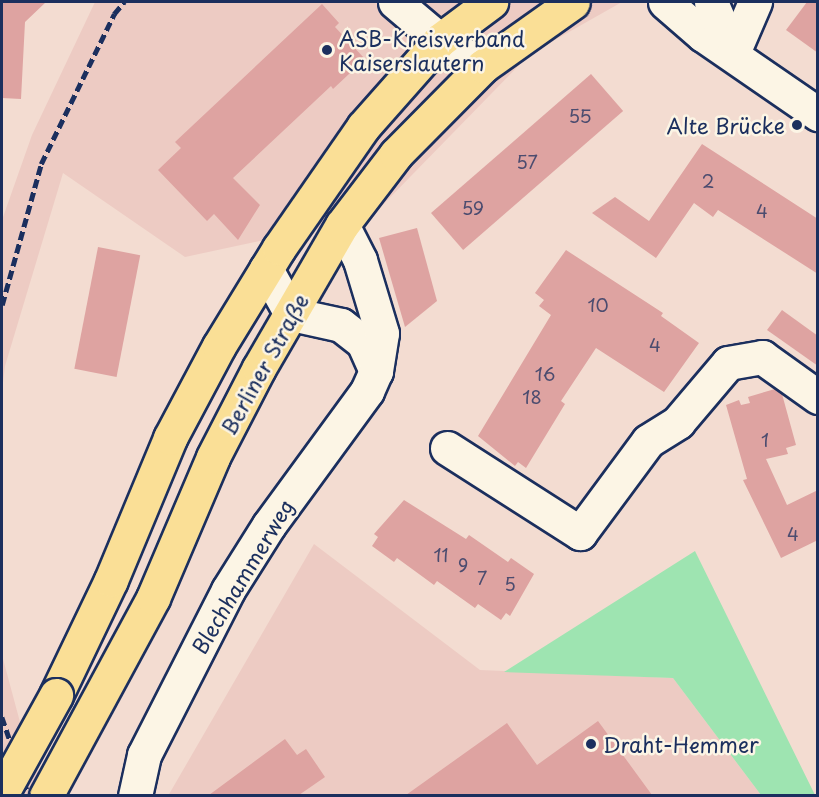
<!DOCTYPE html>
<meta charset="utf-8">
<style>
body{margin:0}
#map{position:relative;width:819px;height:797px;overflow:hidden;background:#f3dcd1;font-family:"Playpen Sans",sans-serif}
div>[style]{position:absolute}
.built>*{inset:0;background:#edcbc3}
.green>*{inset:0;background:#9ee4b1}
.building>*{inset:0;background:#dea3a1;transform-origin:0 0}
.roads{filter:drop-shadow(2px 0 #1b2f5e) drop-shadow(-2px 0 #1b2f5e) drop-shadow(0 2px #1b2f5e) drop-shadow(0 -2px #1b2f5e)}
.minor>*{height:33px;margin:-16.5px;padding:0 16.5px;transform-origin:16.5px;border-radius:16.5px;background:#fcf5e5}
.major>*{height:33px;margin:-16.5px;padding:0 16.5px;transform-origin:16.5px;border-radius:16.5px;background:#fadf96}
.rail>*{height:4.5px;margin-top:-2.25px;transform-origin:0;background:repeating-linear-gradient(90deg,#1b2f5e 0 9px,transparent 0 13.5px)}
.bridges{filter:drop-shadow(2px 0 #1b2f5e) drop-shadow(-2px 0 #1b2f5e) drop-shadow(0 2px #1b2f5e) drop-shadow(0 -2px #1b2f5e)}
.major-bridge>*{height:33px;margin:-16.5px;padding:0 16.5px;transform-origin:16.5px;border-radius:16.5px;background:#fadf96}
.dots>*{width:16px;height:16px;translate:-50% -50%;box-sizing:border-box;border:3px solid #fcf5e5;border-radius:50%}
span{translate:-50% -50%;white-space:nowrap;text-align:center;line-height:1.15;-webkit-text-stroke:5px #fcf5e5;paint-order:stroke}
.number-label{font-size:18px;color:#4c4c6f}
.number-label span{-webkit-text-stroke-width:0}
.poi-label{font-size:21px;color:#1b2f5e}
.left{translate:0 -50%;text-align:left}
.right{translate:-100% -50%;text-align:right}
.street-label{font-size:21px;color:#1b2f5e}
.frame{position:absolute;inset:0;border:3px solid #1b2f5e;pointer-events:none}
</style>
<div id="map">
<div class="built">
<i style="clip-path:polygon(95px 2px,622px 2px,530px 54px,371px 217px,185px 257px,63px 173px,5px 366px,2px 391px,2px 220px,32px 135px)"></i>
<i style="clip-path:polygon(314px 544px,480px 670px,673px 678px,761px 795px,168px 796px)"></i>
<i style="clip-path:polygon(2px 655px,24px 737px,47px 795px,9px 795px,2px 773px)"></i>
</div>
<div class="green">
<i style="clip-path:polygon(695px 551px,815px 795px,761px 795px,673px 678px,504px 672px)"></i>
</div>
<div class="building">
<i style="clip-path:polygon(2px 2px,46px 2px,25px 22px,21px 99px,2px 98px)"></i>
<i style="clip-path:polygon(807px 2px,818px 2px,818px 53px,786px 30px)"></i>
<i style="clip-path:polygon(322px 4px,339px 23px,335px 27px,365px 59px,333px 89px,331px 86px,233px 178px,260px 205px,238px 240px,214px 214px,207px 221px,158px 170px,181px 148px,175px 142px)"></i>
<i style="left:591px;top:74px;width:49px;height:212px;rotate:49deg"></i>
<i style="clip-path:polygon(702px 144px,818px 219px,818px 274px,718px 210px,713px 217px,694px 203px,656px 258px,592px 213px,615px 197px,649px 221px)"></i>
<i style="clip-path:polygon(417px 228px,437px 301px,405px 327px,379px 238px)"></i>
<i style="left:98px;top:247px;width:43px;height:124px;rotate:11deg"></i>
<i style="clip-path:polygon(566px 250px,663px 313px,661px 316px,699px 343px,664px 392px,596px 348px,561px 401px,565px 404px,526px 468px,518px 462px,515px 466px,478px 436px,551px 315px,539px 306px,544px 300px,535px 293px)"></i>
<i style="clip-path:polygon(782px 310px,818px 336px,818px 366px,767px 330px)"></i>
<i style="clip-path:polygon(775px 389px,782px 394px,796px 445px,786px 448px,788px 454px,766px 459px,787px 505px,818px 490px,818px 540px,781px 558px,743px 480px,747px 479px,726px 405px,739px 400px,741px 405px,750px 403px,748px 397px)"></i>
<i style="clip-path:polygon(404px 500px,466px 539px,469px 535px,508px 562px,511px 558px,534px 574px,510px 616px,506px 613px,501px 620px,478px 604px,475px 608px,437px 581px,434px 585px,397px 558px,394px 562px,372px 546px,378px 537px,374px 534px)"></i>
<i style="clip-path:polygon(598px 721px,652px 795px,406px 795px,507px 723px,537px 765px)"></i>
<i style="clip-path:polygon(285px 739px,297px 755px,306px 749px,325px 777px,299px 795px,209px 795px)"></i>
</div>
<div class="roads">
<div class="minor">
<i style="left:395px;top:2px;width:59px;rotate:40.2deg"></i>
<i style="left:440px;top:40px;width:50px;rotate:31.2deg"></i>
<i style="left:665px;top:2px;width:50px;rotate:41deg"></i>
<i style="left:703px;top:35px;width:140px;rotate:34.5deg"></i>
<i style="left:711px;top:2px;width:56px;rotate:66.7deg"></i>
<i style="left:733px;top:53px;width:56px;rotate:-66.7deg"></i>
<i style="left:266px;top:269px;width:51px;rotate:60.9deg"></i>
<i style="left:291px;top:314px;width:51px;rotate:12.4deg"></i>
<i style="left:341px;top:325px;width:28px;rotate:38deg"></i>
<i style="left:363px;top:342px;width:32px;rotate:66deg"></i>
<i style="left:447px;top:448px;width:158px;rotate:32.6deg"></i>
<i style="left:580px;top:533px;width:114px;rotate:-53.5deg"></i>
<i style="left:648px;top:441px;width:36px;rotate:-32deg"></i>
<i style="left:678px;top:422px;width:77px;rotate:-49.7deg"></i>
<i style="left:728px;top:363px;width:35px;rotate:-10deg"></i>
<i style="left:762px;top:357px;width:69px;rotate:35.5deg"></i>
<i style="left:135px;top:796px;width:42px;rotate:-77.6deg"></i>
<i style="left:144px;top:755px;width:185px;rotate:-63deg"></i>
<i style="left:228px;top:590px;width:77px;rotate:-57.8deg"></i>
<i style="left:269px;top:525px;width:166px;rotate:-53.8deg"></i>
<i style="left:367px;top:391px;width:22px;rotate:-66deg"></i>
<i style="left:376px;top:371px;width:38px;rotate:-81deg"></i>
<i style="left:382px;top:333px;width:76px;rotate:-106.8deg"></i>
<i style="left:360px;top:260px;width:39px;rotate:-117deg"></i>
</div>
<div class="major">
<i style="left:56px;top:695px;width:127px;rotate:-64.4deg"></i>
<i style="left:111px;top:580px;width:154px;rotate:-67.4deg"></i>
<i style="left:170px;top:438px;width:104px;rotate:-62deg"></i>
<i style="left:219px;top:346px;width:115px;rotate:-58.5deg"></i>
<i style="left:279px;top:248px;width:147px;rotate:-55.2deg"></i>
<i style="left:363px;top:127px;width:116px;rotate:-48.5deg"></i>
<i style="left:440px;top:40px;width:64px;rotate:-36.7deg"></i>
<i style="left:46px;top:796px;width:225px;rotate:-61.6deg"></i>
<i style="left:153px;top:598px;width:153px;rotate:-66.9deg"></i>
<i style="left:213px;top:457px;width:100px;rotate:-62.7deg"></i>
<i style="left:259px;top:368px;width:165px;rotate:-59.9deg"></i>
<i style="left:342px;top:225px;width:89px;rotate:-52.7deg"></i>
<i style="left:396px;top:154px;width:124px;rotate:-45.3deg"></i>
<i style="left:483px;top:66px;width:110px;rotate:-35.4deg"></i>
</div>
</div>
<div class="rail">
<i style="left:2px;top:305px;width:146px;rotate:-74.5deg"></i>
<i style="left:41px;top:164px;width:167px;rotate:-64deg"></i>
<i style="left:114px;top:14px;width:16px;rotate:-50deg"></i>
<i style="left:2px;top:717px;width:83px;rotate:71.1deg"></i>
</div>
<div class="bridges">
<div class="major-bridge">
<i style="left:2px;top:793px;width:112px;rotate:-61.1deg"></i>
</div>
</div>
<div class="dots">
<i style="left:327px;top:50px;background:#1b2f5e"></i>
<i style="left:797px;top:125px;background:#1b2f5e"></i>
<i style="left:591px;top:744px;background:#1b2f5e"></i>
</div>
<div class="number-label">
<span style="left:580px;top:116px">55</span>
<span style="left:527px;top:162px">57</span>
<span style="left:708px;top:181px">2</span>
<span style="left:473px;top:208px">59</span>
<span style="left:762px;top:211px">4</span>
<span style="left:598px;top:305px">10</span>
<span style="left:655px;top:345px">4</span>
<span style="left:545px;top:374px">16</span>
<span style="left:532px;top:397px">18</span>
<span style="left:765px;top:440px">1</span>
<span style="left:793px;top:534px">4</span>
<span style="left:441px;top:555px">11</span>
<span style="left:463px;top:565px">9</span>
<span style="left:482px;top:578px">7</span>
<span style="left:510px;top:584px">5</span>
</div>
<div class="poi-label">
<span class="left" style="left:339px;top:50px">ASB-Kreisverband<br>Kaiserslautern</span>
<span class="right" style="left:785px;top:125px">Alte Brücke</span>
<span class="left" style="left:603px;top:744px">Draht-Hemmer</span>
</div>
<div class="street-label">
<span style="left:264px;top:364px;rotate:-61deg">Berliner Straße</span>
<span style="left:242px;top:576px;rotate:-59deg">Blechhammerweg</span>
</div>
<div class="frame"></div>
</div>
